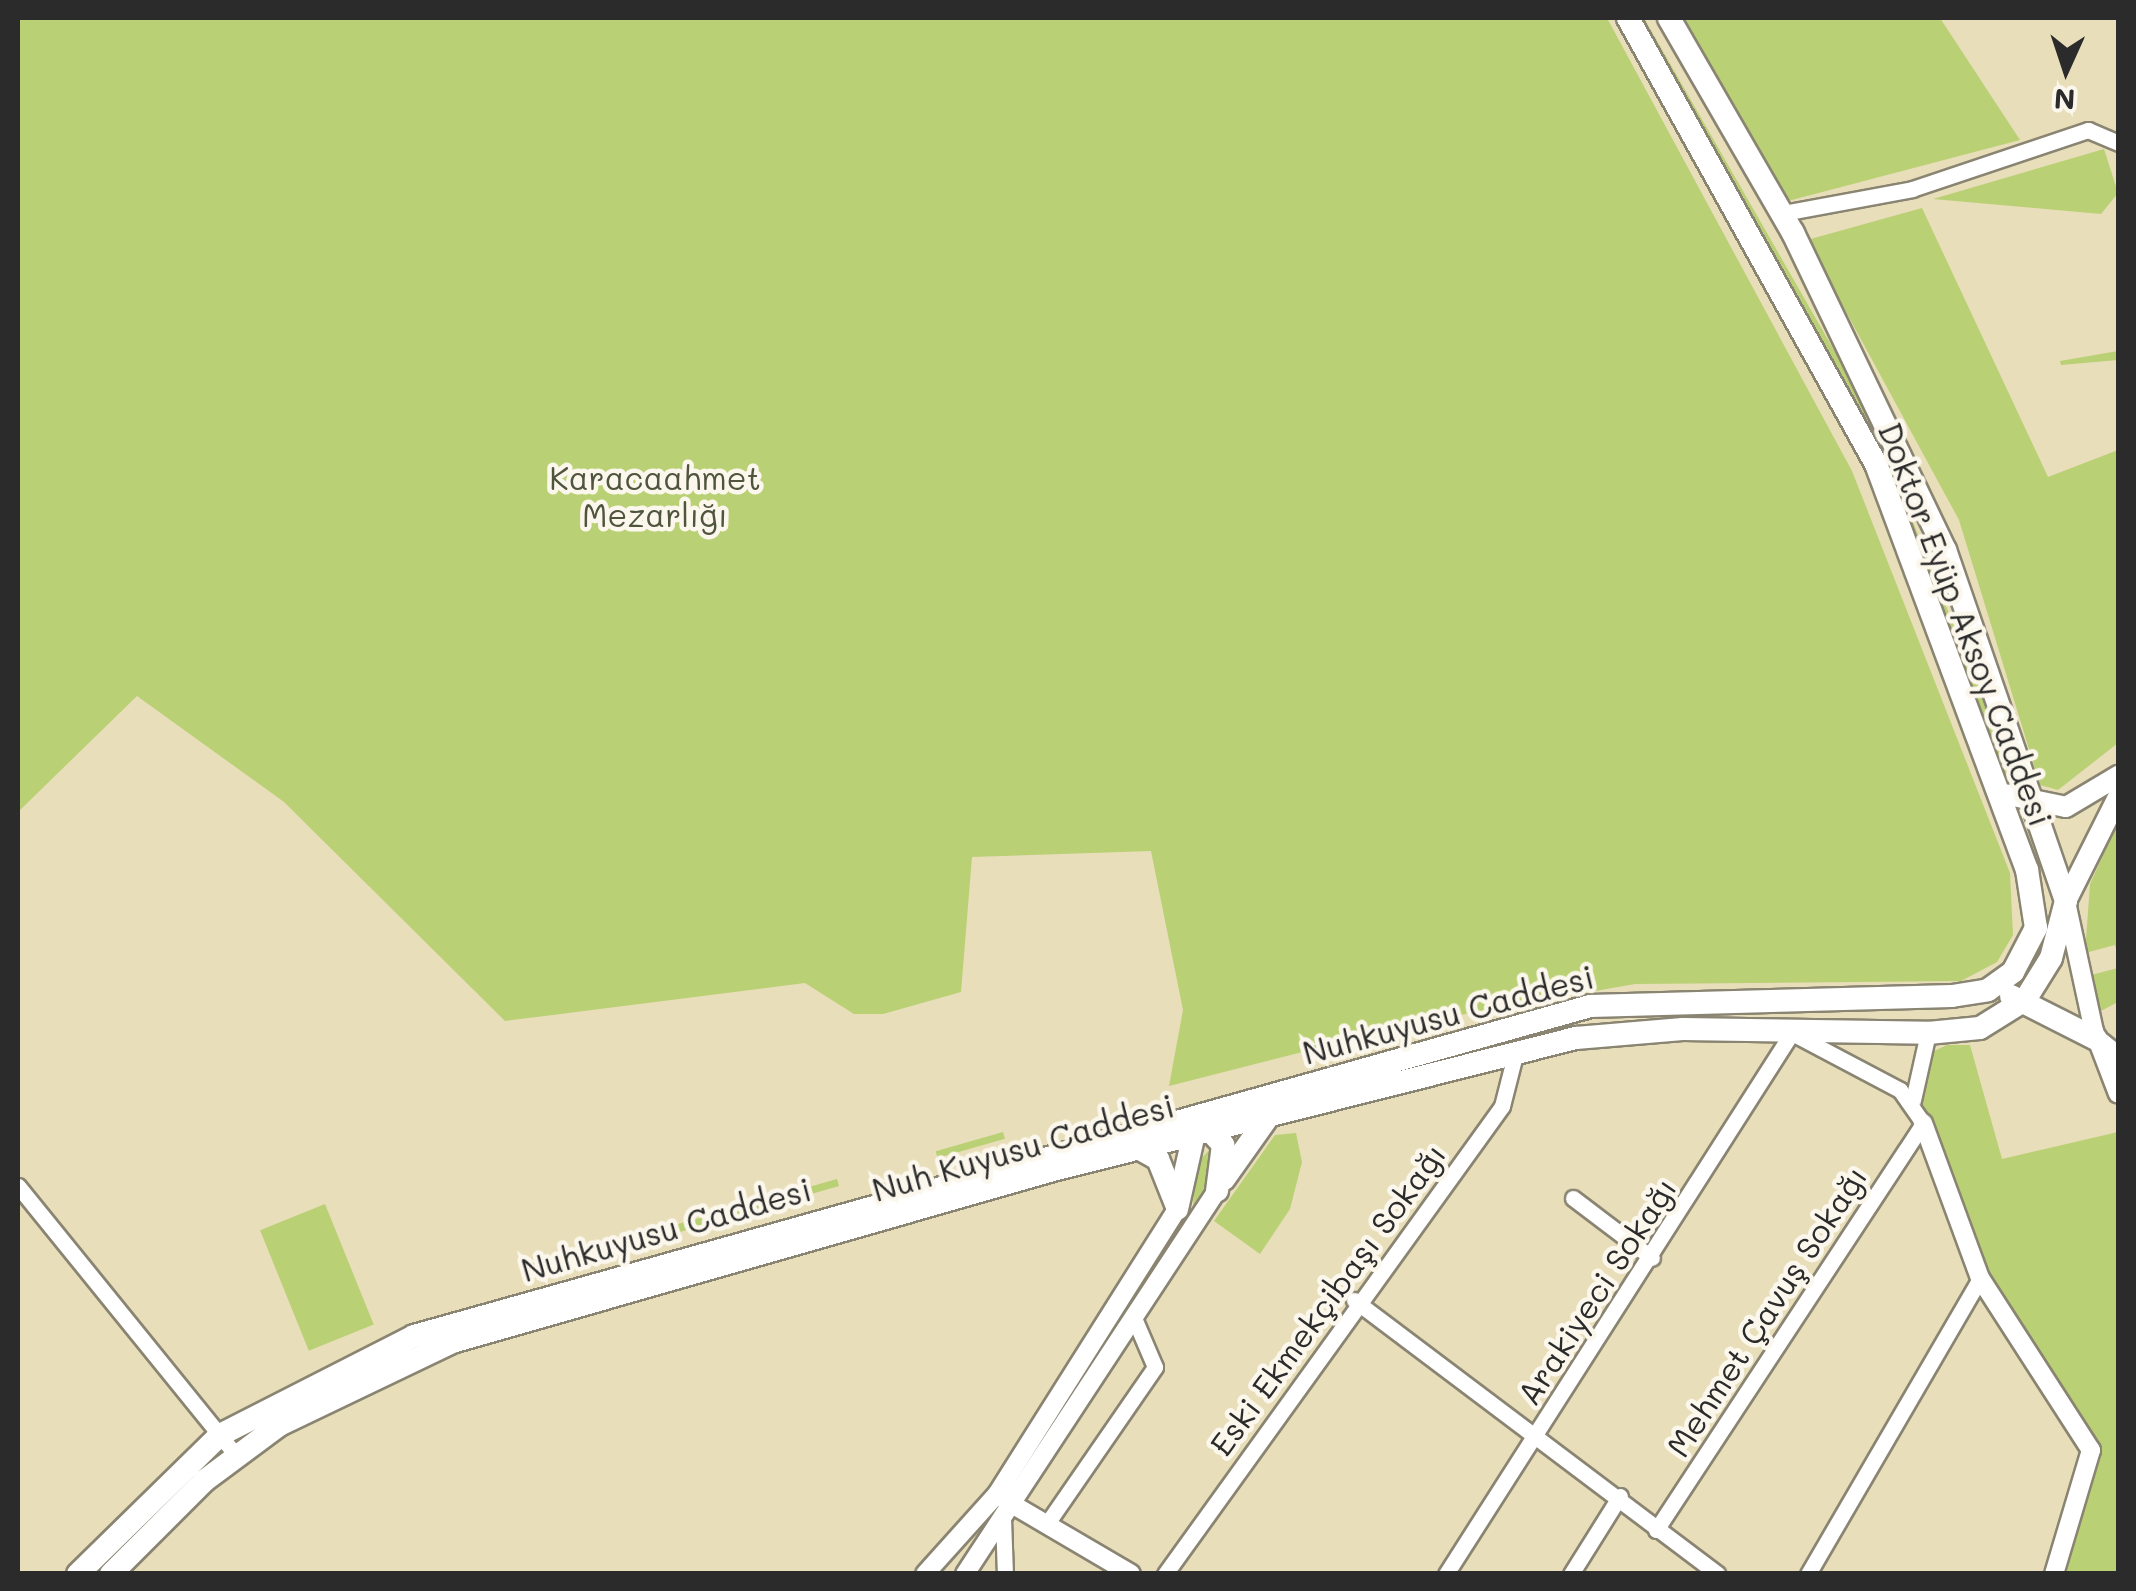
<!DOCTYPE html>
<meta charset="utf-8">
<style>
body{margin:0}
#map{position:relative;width:2136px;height:1591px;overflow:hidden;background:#e8deba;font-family:Mali,sans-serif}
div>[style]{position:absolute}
.green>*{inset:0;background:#bad074;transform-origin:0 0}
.roads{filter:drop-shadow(2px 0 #8a8472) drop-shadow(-2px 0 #8a8472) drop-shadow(0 2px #8a8472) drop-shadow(0 -2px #8a8472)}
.minor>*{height:15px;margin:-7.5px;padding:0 7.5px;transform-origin:7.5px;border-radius:7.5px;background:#fff}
.tertiary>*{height:18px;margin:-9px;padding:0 9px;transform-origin:9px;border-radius:9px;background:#fff}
.secondary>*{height:20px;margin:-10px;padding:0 10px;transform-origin:10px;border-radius:10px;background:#fff}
.primary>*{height:22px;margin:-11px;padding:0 11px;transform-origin:11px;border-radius:11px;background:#fff}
span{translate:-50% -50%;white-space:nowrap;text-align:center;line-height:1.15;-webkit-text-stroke:9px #fbf7ec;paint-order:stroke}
.park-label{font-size:32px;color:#4f543d}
.street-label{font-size:32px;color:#2b2b2b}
.frame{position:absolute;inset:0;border:20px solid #2b2b2b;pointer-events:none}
.north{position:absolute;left:2016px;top:20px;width:100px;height:100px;-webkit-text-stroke:8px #fbf7ec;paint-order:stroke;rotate:183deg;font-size:28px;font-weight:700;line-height:40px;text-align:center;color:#2b2b2b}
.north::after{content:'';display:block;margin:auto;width:35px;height:45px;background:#2b2b2b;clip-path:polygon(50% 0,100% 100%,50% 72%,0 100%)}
</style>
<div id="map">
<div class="green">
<i style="clip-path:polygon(18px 18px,1607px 18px,1852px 471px,2010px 873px,2013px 935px,1997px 962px,1961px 981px,1635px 984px,1420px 1022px,1169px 1086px,1183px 1010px,1151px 851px,972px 857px,961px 992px,883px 1014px,854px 1014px,805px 983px,505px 1021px,284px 802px,137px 696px,18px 812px)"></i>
<i style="clip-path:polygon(1633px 18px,1644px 18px,1871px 415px,2014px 779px,2002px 772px,1903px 514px)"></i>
<i style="clip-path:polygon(1683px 18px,1940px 18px,2020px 140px,1788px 201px)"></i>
<i style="clip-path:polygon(2104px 149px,2118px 193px,2101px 214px,1933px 199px)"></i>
<i style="clip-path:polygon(1922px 208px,2048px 477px,2118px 450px,2118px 743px,2058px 790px,2040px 785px,1959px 520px,1807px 240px)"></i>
<i style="clip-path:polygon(2118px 351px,2118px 360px,2061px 365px,2060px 361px)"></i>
<i style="clip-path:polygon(2118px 822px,2118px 956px,2115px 945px,2085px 953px,2090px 884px)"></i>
<i style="clip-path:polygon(2118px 968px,2118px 1002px,2097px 1013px,2091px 975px)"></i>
<i style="clip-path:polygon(1947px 1045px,1970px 1045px,2002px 1159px,2118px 1132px,2118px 1573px,2058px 1573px,2095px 1450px,1982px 1282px,1911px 1104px,1930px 1053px)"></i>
<i style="left:1003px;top:1132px;width:7px;height:70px;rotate:74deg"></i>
<i style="clip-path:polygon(1296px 1133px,1302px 1162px,1290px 1209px,1260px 1254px,1214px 1221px,1275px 1135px)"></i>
<i style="clip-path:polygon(1212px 1147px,1212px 1176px,1193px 1206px,1196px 1164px)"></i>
<i style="clip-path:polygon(837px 1179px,839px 1186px,652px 1240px,646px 1233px)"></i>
<i style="left:325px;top:1204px;width:130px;height:70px;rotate:68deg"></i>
</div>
<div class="roads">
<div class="minor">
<i style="left:1783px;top:213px;width:131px;rotate:-10.5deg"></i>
<i style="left:1912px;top:189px;width:186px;rotate:-18.5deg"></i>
<i style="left:2088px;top:130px;width:33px;rotate:23deg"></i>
<i style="left:1913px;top:1100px;width:69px;rotate:-77.4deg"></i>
<i style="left:18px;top:1186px;width:346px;rotate:51deg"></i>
<i style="left:1573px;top:1198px;width:99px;rotate:37.2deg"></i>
<i style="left:1354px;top:1300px;width:455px;rotate:37deg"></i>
<i style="left:1003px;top:1518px;width:56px;rotate:88deg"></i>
<i style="left:1046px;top:1525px;width:192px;rotate:-55.4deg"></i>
<i style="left:1155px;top:1367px;width:53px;rotate:-113.2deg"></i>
<i style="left:1656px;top:1530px;width:487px;rotate:-56.7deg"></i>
<i style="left:1923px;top:1123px;width:40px;rotate:-124.9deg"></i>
<i style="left:1900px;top:1090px;width:124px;rotate:-152.2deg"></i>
<i style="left:1165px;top:1574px;width:577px;rotate:-54.24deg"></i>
<i style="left:1502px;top:1106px;width:57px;rotate:-75.7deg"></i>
<i style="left:1446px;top:1574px;width:637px;rotate:-57.43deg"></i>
<i style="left:1571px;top:1574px;width:92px;rotate:-57.9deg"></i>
<i style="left:1808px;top:1574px;width:342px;rotate:-59.8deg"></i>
</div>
<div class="tertiary">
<i style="left:2066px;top:902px;width:132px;rotate:77.8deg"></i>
<i style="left:2094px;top:1031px;width:67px;rotate:69.1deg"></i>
<i style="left:1923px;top:1123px;width:165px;rotate:69.8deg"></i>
<i style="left:1980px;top:1278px;width:205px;rotate:57.2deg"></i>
<i style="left:2091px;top:1450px;width:129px;rotate:106.6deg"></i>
<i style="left:1005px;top:1500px;width:146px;rotate:30.4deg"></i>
<i style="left:925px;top:1574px;width:108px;rotate:-48deg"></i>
<i style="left:997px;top:1494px;width:337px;rotate:-57.7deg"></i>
<i style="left:965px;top:1574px;width:458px;rotate:-56.7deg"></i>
</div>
<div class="secondary">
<i style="left:1999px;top:793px;width:68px;rotate:11.8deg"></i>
<i style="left:2066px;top:807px;width:61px;rotate:-30.8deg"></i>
<i style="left:2066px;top:901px;width:116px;rotate:-63.4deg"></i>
<i style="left:2096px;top:1039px;width:28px;rotate:39deg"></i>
</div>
<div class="primary">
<i style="left:2011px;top:996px;width:95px;rotate:26.8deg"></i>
<i style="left:1201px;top:1121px;width:33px;rotate:47deg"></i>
<i style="left:1223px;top:1145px;width:46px;rotate:97.4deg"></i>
<i style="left:1138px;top:1148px;width:23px;rotate:29deg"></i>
<i style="left:1158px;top:1159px;width:48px;rotate:68.2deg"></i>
<i style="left:1224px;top:1179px;width:80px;rotate:-54.7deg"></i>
<i style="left:1177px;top:1209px;width:86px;rotate:-77.3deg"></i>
<i style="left:78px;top:1574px;width:199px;rotate:-44.4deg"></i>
<i style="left:220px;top:1435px;width:218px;rotate:-27deg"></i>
<i style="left:414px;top:1336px;width:1221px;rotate:-15.67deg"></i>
<i style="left:1590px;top:1006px;width:362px;rotate:-1.6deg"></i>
<i style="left:1952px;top:996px;width:36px;rotate:-9deg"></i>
<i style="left:1988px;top:990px;width:31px;rotate:-36deg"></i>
<i style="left:2013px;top:972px;width:50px;rotate:-62.4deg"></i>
<i style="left:2036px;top:928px;width:59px;rotate:-98.8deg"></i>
<i style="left:2027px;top:870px;width:433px;rotate:-110.4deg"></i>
<i style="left:1876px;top:464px;width:510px;rotate:-119.08deg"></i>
<i style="left:111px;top:1574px;width:132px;rotate:-45deg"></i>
<i style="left:204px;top:1481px;width:94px;rotate:-36.7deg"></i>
<i style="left:279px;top:1425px;width:192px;rotate:-25.6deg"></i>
<i style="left:452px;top:1342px;width:625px;rotate:-15.97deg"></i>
<i style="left:1053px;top:1170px;width:539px;rotate:-14.17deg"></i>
<i style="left:1576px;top:1038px;width:107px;rotate:-4.8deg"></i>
<i style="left:1683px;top:1029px;width:245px;rotate:0.9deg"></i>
<i style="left:1928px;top:1033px;width:52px;rotate:-5.5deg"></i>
<i style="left:1980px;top:1028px;width:53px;rotate:-31.9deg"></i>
<i style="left:2025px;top:1000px;width:49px;rotate:-58.2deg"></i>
<i style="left:2051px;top:958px;width:59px;rotate:-75.3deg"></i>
<i style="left:2066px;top:901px;width:371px;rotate:-109deg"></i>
<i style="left:1945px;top:550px;width:352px;rotate:-115.6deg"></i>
<i style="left:1793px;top:233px;width:248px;rotate:-120deg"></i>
</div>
</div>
<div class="park-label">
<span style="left:655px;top:496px">Karacaahmet<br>Mezarlığı</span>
</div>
<div class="street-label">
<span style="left:1966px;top:624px;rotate:69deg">Doktor Eyüp Aksoy Caddesi</span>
<span style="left:1448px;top:1014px;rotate:-15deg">Nuhkuyusu Caddesi</span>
<span style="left:1023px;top:1147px;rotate:-16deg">Nuh Kuyusu Caddesi</span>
<span style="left:666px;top:1229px;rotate:-16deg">Nuhkuyusu Caddesi</span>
<span style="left:1596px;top:1291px;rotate:-57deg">Arakiyeci Sokağı</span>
<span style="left:1327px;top:1299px;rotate:-54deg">Eski Ekmekçibaşı Sokağı</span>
<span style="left:1766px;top:1311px;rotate:-57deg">Mehmet Çavuş Sokağı</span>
</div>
<div class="frame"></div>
<div class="north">N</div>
</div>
